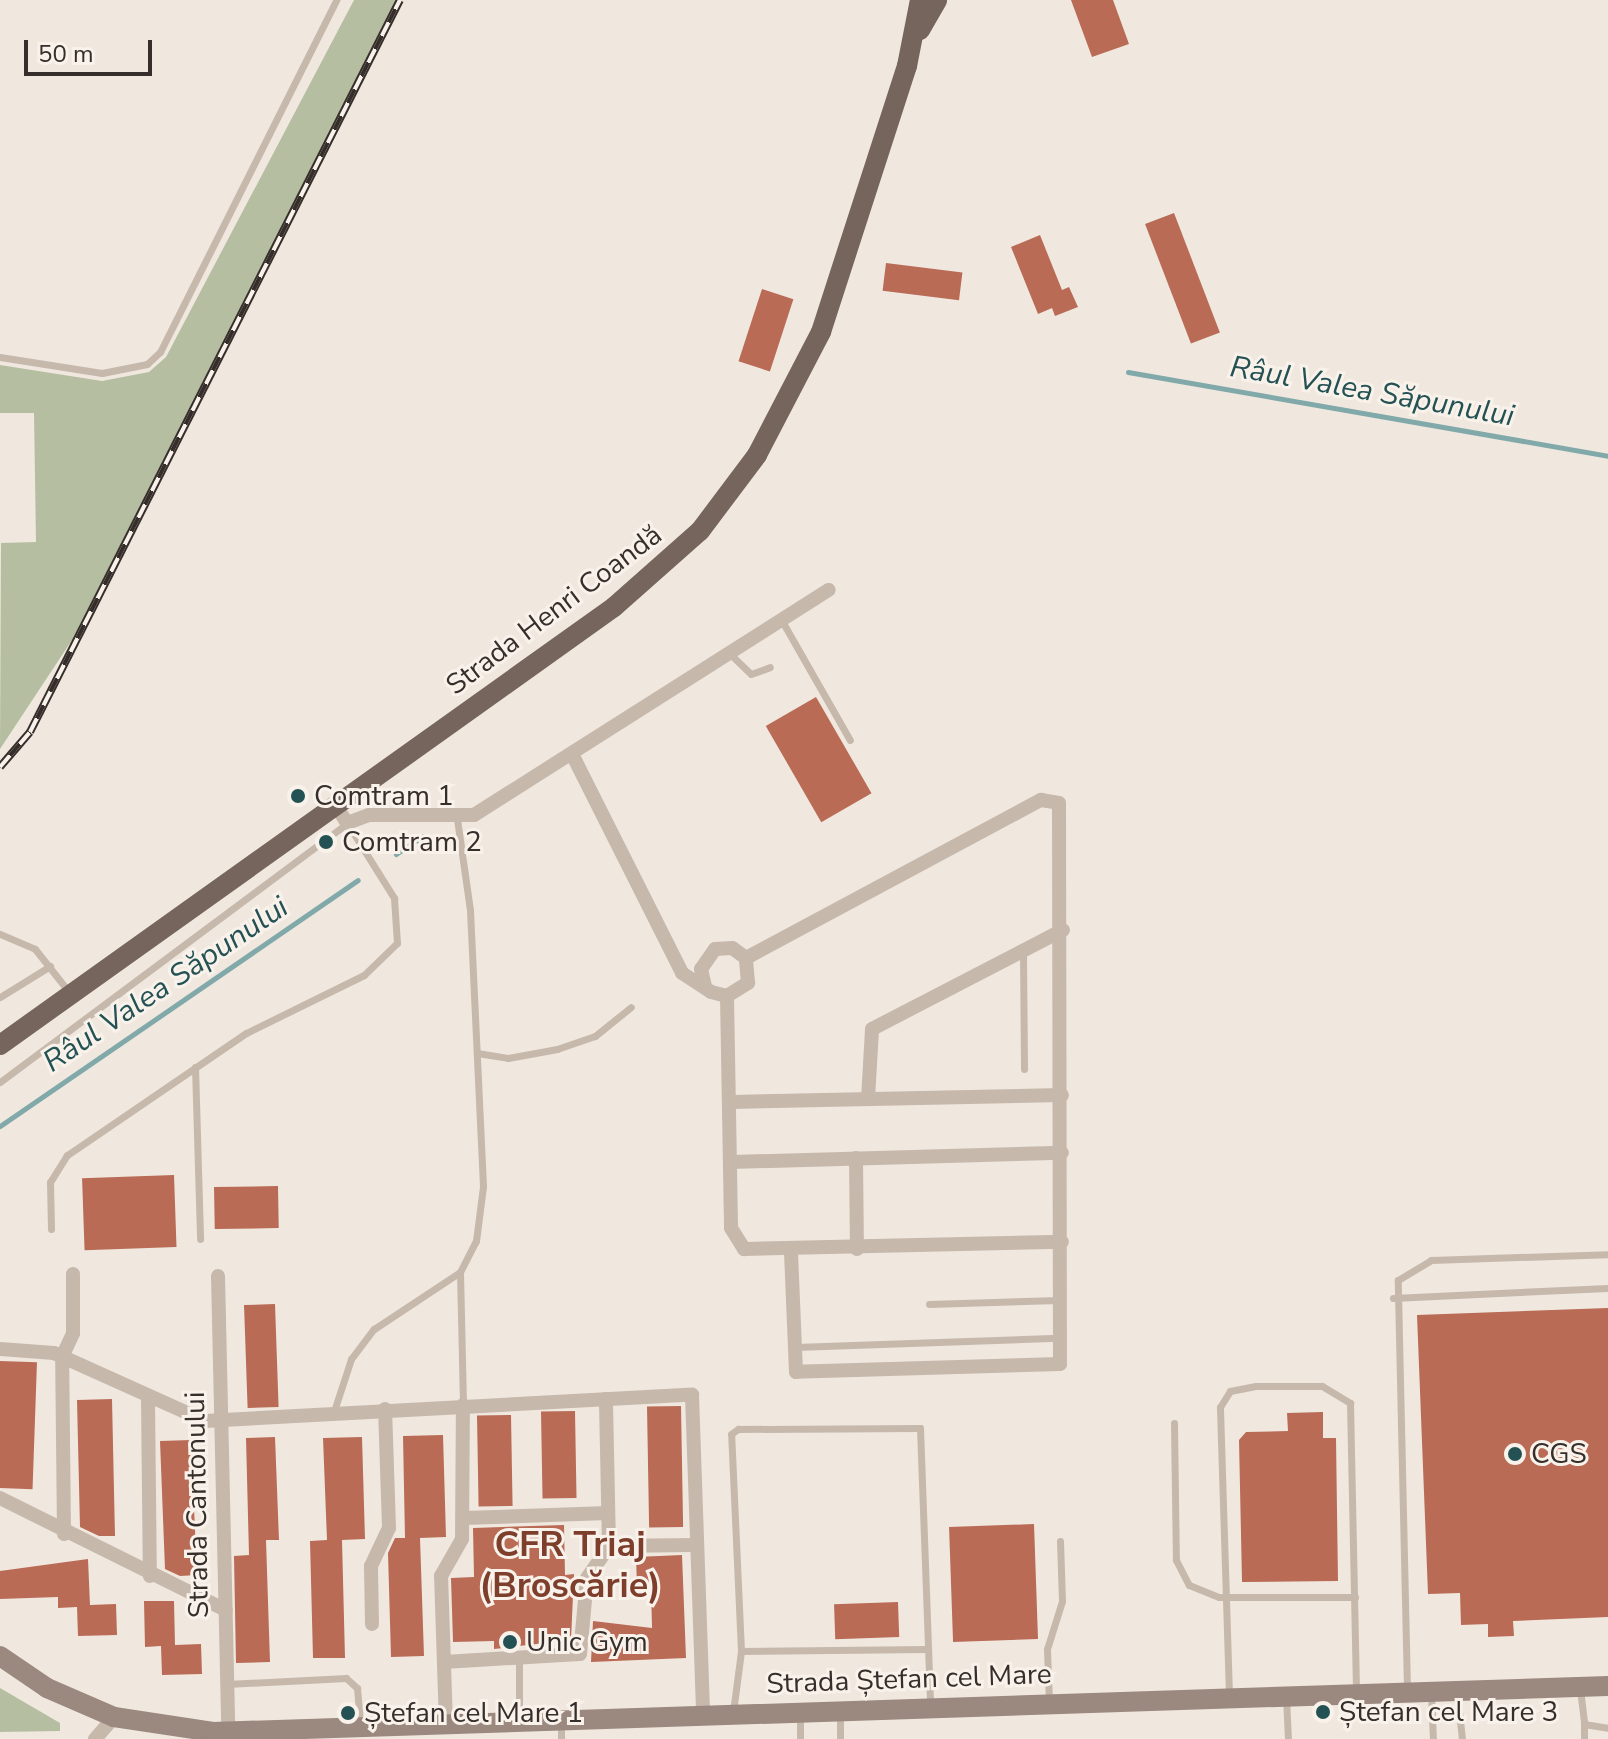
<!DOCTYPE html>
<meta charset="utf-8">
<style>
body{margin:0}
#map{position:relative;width:1608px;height:1739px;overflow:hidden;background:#f0e8df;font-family:"Nunito Sans",sans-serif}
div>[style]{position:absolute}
.green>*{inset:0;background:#b5bea1}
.stream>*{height:5px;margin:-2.5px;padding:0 2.5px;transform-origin:2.5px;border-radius:2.5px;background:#81a9aa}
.building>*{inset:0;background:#b96b55;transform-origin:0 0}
.lane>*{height:7px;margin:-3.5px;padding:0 3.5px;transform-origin:3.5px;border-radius:3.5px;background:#c7b8ac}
.street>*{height:14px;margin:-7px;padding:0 7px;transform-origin:7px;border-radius:7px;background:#c7b8ac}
.secondary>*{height:20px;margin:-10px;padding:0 10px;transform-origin:10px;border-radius:10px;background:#9b887e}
.primary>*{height:20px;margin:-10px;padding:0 10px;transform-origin:10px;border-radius:10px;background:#76655d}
.rail>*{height:8px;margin-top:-4px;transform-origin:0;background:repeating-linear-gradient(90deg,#f8f2eb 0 15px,#362e2a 0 30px);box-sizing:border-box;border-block:2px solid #362e2a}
.dots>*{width:22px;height:22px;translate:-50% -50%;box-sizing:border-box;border:4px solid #f8f2eb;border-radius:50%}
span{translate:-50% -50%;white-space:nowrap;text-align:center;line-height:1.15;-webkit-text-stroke:6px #f8f2eb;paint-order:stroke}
.street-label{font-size:28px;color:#362e2a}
.poi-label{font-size:28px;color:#362e2a}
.left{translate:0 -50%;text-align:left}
.water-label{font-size:30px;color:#245153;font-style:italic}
.district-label{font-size:36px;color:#7d3e2c;font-weight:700}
.scale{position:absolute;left:24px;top:40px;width:128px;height:36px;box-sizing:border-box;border:4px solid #362e2a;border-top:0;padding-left:10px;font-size:24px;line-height:28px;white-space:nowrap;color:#362e2a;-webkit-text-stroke:6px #f8f2eb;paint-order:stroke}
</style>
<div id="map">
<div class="green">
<i style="clip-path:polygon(354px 0,397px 0,74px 637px,0 749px,1px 543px,36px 542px,34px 413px,0 413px,0 365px,102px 381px,149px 372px,166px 357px)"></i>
<i style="clip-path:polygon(0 1688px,60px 1723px,60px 1731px,0 1732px)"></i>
</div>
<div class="stream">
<i style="left:1128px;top:372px;width:487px;rotate:9.9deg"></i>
<i style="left:396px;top:854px;width:32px;rotate:-34deg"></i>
<i style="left:0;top:1126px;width:434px;rotate:-34.5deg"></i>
</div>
<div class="building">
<i style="clip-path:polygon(1071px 0,1113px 0,1129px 44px,1092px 57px)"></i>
<i style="left:1174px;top:213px;width:128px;height:31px;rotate:69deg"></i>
<i style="clip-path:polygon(1040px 235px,1062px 290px,1069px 287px,1078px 307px,1055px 316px,1052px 308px,1038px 314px,1011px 247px)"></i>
<i style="left:886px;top:263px;width:77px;height:28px;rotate:7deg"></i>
<i style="left:762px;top:289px;width:33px;height:76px;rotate:18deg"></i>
<i style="left:816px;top:697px;width:111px;height:58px;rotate:60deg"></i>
<i style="left:174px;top:1175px;width:72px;height:92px;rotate:88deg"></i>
<i style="left:278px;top:1186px;width:42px;height:64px;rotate:89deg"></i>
<i style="left:275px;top:1304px;width:103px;height:31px;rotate:88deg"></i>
<i style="clip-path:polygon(1608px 1308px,1608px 1617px,1513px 1621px,1514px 1636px,1488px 1637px,1488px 1624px,1461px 1625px,1460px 1593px,1428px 1594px,1417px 1315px)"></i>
<i style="left:0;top:1361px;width:37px;height:127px;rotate:2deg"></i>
<i style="clip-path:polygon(112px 1399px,115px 1536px,99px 1536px,80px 1527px,77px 1400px)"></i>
<i style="left:681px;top:1406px;width:121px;height:34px;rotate:89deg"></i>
<i style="left:575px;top:1411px;width:87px;height:34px;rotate:89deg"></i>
<i style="clip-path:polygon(1323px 1412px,1323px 1438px,1336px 1438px,1338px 1581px,1242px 1582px,1239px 1440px,1246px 1432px,1288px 1431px,1287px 1413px)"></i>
<i style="left:511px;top:1415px;width:91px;height:34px;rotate:89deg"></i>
<i style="clip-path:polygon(443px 1435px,446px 1537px,420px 1538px,424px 1656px,391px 1657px,388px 1553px,395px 1538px,405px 1538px,403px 1436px)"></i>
<i style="clip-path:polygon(275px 1437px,279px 1540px,266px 1540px,270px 1662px,236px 1663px,234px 1556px,249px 1555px,246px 1438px)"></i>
<i style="clip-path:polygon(362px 1437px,365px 1539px,342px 1540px,345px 1658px,313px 1658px,310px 1541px,327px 1540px,323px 1438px)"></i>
<i style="clip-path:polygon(191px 1440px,197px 1575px,180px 1576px,165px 1569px,160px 1441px)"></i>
<i style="left:1034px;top:1524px;width:115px;height:85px;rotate:88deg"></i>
<i style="clip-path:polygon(564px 1525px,565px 1575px,574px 1574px,571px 1640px,494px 1649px,494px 1641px,453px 1642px,451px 1578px,474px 1577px,473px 1528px)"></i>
<i style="clip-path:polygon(682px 1555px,686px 1658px,591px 1662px,593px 1621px,652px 1628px,651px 1588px,637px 1588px,636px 1557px)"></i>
<i style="clip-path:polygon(88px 1559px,90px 1605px,116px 1604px,117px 1635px,78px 1636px,77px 1607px,58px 1608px,58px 1597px,0 1599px,0 1571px)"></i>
<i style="clip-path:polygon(144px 1601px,174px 1601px,175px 1645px,201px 1644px,202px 1674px,162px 1675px,161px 1646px,145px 1647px)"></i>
<i style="left:898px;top:1602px;width:35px;height:64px;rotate:88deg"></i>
</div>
<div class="lane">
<i style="left:0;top:357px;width:103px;rotate:8.9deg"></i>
<i style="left:102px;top:373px;width:46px;rotate:-11.3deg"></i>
<i style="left:147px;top:364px;width:18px;rotate:-43deg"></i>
<i style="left:160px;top:352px;width:394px;rotate:-63.4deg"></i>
<i style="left:782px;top:621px;width:137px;rotate:60.3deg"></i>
<i style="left:729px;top:653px;width:30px;rotate:44deg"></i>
<i style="left:751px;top:674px;width:20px;rotate:-20deg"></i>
<i style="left:0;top:934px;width:38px;rotate:23deg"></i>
<i style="left:35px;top:949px;width:55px;rotate:51.7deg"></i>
<i style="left:1023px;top:953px;width:116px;rotate:89.5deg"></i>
<i style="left:0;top:997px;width:59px;rotate:-31.8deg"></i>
<i style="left:477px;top:1053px;width:31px;rotate:9deg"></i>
<i style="left:508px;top:1058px;width:50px;rotate:-10.4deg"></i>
<i style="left:557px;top:1049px;width:40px;rotate:-18.9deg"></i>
<i style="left:595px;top:1036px;width:46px;rotate:-38.9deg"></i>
<i style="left:195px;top:1067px;width:172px;rotate:88.3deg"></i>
<i style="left:0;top:1082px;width:433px;rotate:-36.7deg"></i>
<i style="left:347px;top:823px;width:89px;rotate:57.9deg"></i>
<i style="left:394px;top:898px;width:45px;rotate:86.2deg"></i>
<i style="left:397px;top:943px;width:46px;rotate:135.9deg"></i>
<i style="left:364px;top:975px;width:131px;rotate:153.8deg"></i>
<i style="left:246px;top:1033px;width:217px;rotate:145.7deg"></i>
<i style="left:67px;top:1155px;width:32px;rotate:122deg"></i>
<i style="left:50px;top:1182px;width:47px;rotate:88.8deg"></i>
<i style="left:460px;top:1272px;width:133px;rotate:88.7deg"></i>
<i style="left:1393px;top:1298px;width:215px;rotate:-2.7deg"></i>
<i style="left:929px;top:1304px;width:130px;rotate:-1.8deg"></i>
<i style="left:796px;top:1347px;width:263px;rotate:-2deg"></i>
<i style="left:334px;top:1411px;width:55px;rotate:-71.9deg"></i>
<i style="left:351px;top:1359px;width:38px;rotate:-53deg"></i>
<i style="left:374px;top:1329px;width:103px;rotate:-33.5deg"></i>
<i style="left:460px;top:1272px;width:35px;rotate:-63deg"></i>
<i style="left:476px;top:1241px;width:55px;rotate:-82.7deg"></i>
<i style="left:483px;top:1186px;width:276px;rotate:-92.7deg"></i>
<i style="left:470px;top:910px;width:92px;rotate:-98.1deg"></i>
<i style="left:1174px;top:1423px;width:137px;rotate:89.2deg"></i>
<i style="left:1176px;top:1560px;width:28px;rotate:63deg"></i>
<i style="left:1189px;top:1585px;width:32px;rotate:22deg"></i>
<i style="left:1219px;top:1597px;width:136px"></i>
<i style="left:741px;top:1651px;width:186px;rotate:-0.6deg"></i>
<i style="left:519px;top:1660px;width:62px;rotate:90deg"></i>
<i style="left:227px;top:1684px;width:119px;rotate:-2.9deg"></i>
<i style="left:346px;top:1678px;width:15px;rotate:42deg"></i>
<i style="left:357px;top:1688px;width:37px;rotate:85deg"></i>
<i style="left:1407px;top:1689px;width:409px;rotate:-91.3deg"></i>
<i style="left:1398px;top:1280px;width:39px;rotate:-31deg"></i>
<i style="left:1431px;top:1260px;width:177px;rotate:-1.9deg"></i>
<i style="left:1580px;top:1689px;width:35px;rotate:83deg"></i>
<i style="left:1584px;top:1724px;width:24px;rotate:9deg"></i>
<i style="left:1457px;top:1693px;width:46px;rotate:83.8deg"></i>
<i style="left:1431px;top:1694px;width:45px;rotate:87.5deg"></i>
<i style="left:1229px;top:1695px;width:288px;rotate:-91.8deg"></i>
<i style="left:1220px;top:1407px;width:19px;rotate:-58deg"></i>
<i style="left:1230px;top:1391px;width:26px;rotate:-11deg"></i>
<i style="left:1256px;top:1386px;width:66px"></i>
<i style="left:1322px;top:1386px;width:33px;rotate:31deg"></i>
<i style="left:1350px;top:1403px;width:289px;rotate:88.8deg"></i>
<i style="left:1286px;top:1698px;width:41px;rotate:87.2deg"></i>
<i style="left:1049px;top:1702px;width:53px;rotate:-92.2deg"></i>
<i style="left:1047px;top:1649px;width:50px;rotate:-72.6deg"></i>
<i style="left:1062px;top:1601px;width:60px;rotate:-91.9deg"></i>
<i style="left:733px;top:1712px;width:62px;rotate:-82.5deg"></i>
<i style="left:741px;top:1651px;width:217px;rotate:-92.6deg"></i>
<i style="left:731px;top:1434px;width:9px;rotate:-36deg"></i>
<i style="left:738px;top:1429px;width:182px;rotate:-0.3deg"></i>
<i style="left:920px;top:1428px;width:277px;rotate:87.9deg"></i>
<i style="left:840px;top:1712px;width:27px;rotate:90deg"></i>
<i style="left:800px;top:1714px;width:25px;rotate:90deg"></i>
<i style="left:561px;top:1723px;width:16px;rotate:90deg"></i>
<i style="left:1584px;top:1724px;width:15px;rotate:90deg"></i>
</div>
<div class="street">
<i style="left:572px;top:754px;width:245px;rotate:63.3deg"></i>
<i style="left:682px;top:973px;width:35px;rotate:33deg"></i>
<i style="left:711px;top:992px;width:16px;rotate:14deg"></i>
<i style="left:727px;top:996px;width:25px;rotate:-32deg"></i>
<i style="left:748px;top:983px;width:25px;rotate:-95deg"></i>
<i style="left:746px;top:958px;width:17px;rotate:-144deg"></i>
<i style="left:732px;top:948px;width:17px;rotate:177deg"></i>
<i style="left:715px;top:949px;width:24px;rotate:125deg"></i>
<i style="left:701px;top:969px;width:17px;rotate:77deg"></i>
<i style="left:335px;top:804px;width:22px;rotate:58deg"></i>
<i style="left:347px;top:823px;width:23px;rotate:-20deg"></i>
<i style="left:369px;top:815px;width:105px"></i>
<i style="left:474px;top:815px;width:420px;rotate:-32.4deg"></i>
<i style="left:746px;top:958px;width:335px;rotate:-28.2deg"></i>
<i style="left:1041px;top:800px;width:18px;rotate:9deg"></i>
<i style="left:1059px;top:803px;width:561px;rotate:89.9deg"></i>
<i style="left:1060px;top:1364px;width:264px;rotate:178.3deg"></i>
<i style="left:796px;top:1372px;width:121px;rotate:-92.4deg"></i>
<i style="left:727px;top:996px;width:232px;rotate:89deg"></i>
<i style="left:731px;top:1228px;width:25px;rotate:58deg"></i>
<i style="left:744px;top:1249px;width:318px;rotate:-1.3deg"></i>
<i style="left:868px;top:1099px;width:70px;rotate:-86.7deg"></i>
<i style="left:872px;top:1029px;width:215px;rotate:-27.4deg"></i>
<i style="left:732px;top:1102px;width:330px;rotate:-1.2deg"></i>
<i style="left:856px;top:1158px;width:91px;rotate:89.4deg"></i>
<i style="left:731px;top:1162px;width:331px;rotate:-1.6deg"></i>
<i style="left:218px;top:1276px;width:456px;rotate:88.7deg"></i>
<i style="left:0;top:1349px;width:54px;rotate:4.2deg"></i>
<i style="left:54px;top:1353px;width:166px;rotate:24.2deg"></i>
<i style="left:205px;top:1421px;width:488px;rotate:-3.1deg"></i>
<i style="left:692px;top:1395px;width:320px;rotate:88deg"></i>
<i style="left:148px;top:1399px;width:177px;rotate:89.4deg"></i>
<i style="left:0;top:1498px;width:252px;rotate:26.4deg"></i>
<i style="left:464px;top:1518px;width:144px;rotate:-2deg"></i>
<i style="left:64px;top:1534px;width:177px;rotate:-90.6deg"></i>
<i style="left:62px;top:1357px;width:26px;rotate:-65deg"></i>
<i style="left:73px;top:1333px;width:59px;rotate:-90deg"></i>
<i style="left:609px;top:1546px;width:86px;rotate:-0.7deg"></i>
<i style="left:372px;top:1624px;width:58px;rotate:-91deg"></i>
<i style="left:371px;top:1566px;width:42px;rotate:-64.7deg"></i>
<i style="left:389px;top:1528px;width:119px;rotate:-91.9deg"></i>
<i style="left:444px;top:1662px;width:136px;rotate:-3.4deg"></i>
<i style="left:580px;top:1654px;width:76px;rotate:-84.7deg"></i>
<i style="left:587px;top:1578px;width:39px;rotate:-55deg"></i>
<i style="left:609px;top:1546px;width:147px;rotate:-91.2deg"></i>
<i style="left:446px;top:1725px;width:149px;rotate:-91.9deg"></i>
<i style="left:441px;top:1576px;width:43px;rotate:-60.4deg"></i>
<i style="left:462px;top:1539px;width:134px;rotate:-89.6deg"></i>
<i style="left:95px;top:1739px;width:29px;rotate:-49deg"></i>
</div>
<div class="secondary">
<i style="left:0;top:1656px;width:57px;rotate:34.2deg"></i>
<i style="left:47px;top:1688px;width:73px;rotate:23.4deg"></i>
<i style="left:114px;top:1717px;width:100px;rotate:8.6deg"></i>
<i style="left:213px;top:1732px;width:1396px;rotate:-1.89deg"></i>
</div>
<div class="primary">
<i style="left:920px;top:30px;width:34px;rotate:-60deg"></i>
<i style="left:0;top:1045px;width:754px;rotate:-35.5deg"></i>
<i style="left:614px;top:607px;width:115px;rotate:-41.5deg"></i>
<i style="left:700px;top:531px;width:95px;rotate:-53.1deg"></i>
<i style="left:757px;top:455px;width:139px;rotate:-62.5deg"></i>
<i style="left:821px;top:332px;width:280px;rotate:-72.1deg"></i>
<i style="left:907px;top:66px;width:67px;rotate:-78.9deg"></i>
</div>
<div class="rail">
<i style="left:0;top:767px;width:46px;rotate:-49.4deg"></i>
<i style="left:30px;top:732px;width:820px;rotate:-63.19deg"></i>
</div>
<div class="dots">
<i style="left:298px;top:796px;background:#245153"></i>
<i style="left:326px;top:842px;background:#245153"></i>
<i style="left:1515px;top:1454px;background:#245153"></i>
<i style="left:510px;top:1642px;background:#245153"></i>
<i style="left:1323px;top:1712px;background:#245153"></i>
<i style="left:348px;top:1713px;background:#245153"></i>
</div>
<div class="street-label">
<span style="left:554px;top:610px;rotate:-37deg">Strada Henri Coandă</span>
<span style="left:197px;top:1505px;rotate:-91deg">Strada Cantonului</span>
<span style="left:909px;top:1679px;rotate:-2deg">Strada Ștefan cel Mare</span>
</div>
<div class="poi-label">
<span class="left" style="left:314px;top:796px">Comtram 1</span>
<span class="left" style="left:342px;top:842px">Comtram 2</span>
<span class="left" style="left:1531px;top:1454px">CGS</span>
<span class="left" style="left:526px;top:1642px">Unic Gym</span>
<span class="left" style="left:1339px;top:1712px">Ștefan cel Mare 3</span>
<span class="left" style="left:364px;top:1713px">Ștefan cel Mare 1</span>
</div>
<div class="water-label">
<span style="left:1372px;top:392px;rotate:10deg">Râul Valea Săpunului</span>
<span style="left:166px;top:985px;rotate:-34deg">Râul Valea Săpunului</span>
</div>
<div class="district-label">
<span style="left:570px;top:1565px">CFR Triaj<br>(Broscărie)</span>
</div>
<div class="scale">50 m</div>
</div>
